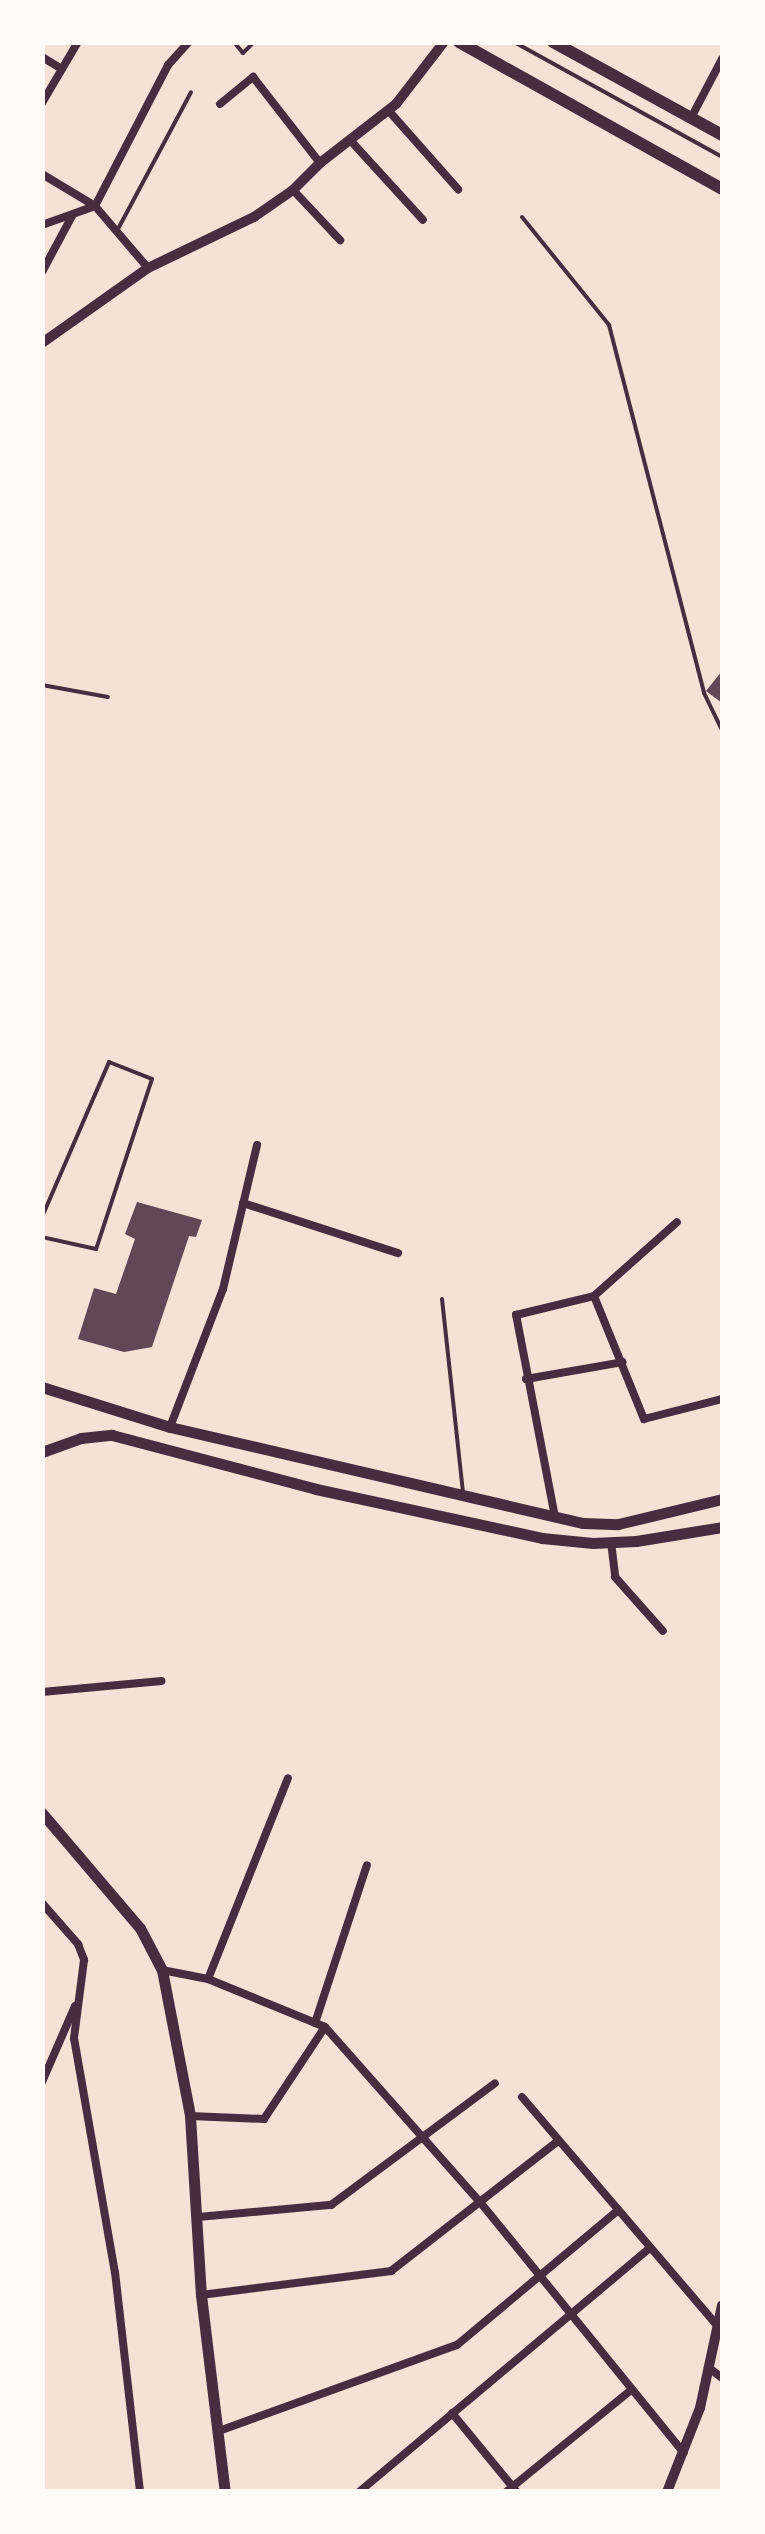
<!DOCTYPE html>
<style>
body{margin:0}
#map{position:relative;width:765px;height:2534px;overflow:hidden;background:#f7e1d7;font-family:"Exo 2",sans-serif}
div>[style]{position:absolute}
.building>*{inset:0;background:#644757}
.service>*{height:4px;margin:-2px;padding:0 2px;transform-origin:2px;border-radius:2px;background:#4a2c40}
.minor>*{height:8px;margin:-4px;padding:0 4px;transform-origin:4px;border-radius:4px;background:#4a2c40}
.tertiary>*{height:10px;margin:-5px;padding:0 5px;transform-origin:5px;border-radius:5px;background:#4a2c40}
.secondary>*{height:11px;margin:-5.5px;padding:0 5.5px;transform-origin:5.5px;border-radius:5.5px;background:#4a2c40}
.primary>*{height:12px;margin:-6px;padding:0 6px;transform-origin:6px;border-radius:6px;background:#4a2c40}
span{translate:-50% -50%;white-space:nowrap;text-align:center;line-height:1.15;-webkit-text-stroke:10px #fffaf5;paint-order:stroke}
.frame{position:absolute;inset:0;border:45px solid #fffaf5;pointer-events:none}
</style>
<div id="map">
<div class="building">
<i style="clip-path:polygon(722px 671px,722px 703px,706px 691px)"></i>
<i style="clip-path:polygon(137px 1202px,202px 1220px,196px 1237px,189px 1236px,152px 1347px,124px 1352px,78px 1339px,94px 1288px,116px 1294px,135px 1239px,125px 1234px)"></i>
</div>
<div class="service">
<i style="left:234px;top:42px;width:14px;rotate:51deg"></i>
<i style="left:243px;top:53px;width:16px;rotate:-45deg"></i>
<i style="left:514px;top:42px;width:238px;rotate:28.9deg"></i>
<i style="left:522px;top:217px;width:139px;rotate:51.1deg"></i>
<i style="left:609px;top:325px;width:380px;rotate:75.5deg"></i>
<i style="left:704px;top:693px;width:41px;rotate:64.1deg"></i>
<i style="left:118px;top:229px;width:155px;rotate:-61.9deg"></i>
<i style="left:42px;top:685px;width:67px;rotate:10.3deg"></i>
<i style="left:42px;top:1217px;width:169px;rotate:-66.6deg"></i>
<i style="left:109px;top:1062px;width:46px;rotate:21.6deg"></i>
<i style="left:152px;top:1079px;width:179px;rotate:108.2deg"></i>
<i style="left:96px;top:1249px;width:55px;rotate:-167.5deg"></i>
<i style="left:442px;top:1299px;width:194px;rotate:83.8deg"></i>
</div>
<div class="minor">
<i style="left:42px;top:57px;width:23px;rotate:31deg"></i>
<i style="left:42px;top:103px;width:71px;rotate:-59.5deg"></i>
<i style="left:220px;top:104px;width:43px;rotate:-39.3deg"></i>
<i style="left:253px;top:77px;width:109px;rotate:52.1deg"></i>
<i style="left:388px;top:110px;width:106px;rotate:48.5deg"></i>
<i style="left:691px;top:118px;width:67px;rotate:-62.3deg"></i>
<i style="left:350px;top:140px;width:108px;rotate:47.6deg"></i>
<i style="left:42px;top:174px;width:62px;rotate:31.1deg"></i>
<i style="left:95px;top:206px;width:82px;rotate:49.5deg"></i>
<i style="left:293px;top:190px;width:69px;rotate:46.8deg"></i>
<i style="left:42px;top:225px;width:56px;rotate:-19.7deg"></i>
<i style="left:95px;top:206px;width:159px;rotate:-62.6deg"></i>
<i style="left:168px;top:65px;width:31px;rotate:-48deg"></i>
<i style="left:42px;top:272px;width:64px;rotate:-61.8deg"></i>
<i style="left:243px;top:1203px;width:163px;rotate:17.9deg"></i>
<i style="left:594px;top:1296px;width:133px;rotate:67.9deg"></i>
<i style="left:644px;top:1419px;width:81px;rotate:-14.4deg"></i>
<i style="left:526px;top:1379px;width:98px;rotate:-9.9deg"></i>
<i style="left:170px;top:1427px;width:148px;rotate:-69deg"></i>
<i style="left:223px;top:1289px;width:148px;rotate:-76.7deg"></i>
<i style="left:555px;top:1517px;width:206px;rotate:-100.9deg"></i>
<i style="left:516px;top:1315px;width:80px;rotate:-13.7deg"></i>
<i style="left:594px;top:1296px;width:111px;rotate:-41.7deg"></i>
<i style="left:611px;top:1542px;width:35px;rotate:83deg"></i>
<i style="left:615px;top:1577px;width:72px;rotate:48.4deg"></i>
<i style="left:42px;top:1692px;width:120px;rotate:-5.3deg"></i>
<i style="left:42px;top:1903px;width:55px;rotate:48.7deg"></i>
<i style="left:78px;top:1944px;width:17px;rotate:69deg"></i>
<i style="left:84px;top:1960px;width:79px;rotate:97.3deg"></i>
<i style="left:74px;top:2038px;width:238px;rotate:80.1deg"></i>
<i style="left:115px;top:2272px;width:221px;rotate:83.5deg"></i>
<i style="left:162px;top:1970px;width:47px;rotate:11.1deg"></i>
<i style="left:208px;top:1979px;width:126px;rotate:22.3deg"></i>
<i style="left:325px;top:2027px;width:234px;rotate:48.5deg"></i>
<i style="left:480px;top:2202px;width:323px;rotate:50.9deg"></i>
<i style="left:208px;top:1979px;width:216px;rotate:-68.3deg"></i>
<i style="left:315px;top:2023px;width:166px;rotate:-71.8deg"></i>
<i style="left:42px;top:2082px;width:83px;rotate:-66.5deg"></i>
<i style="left:522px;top:2097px;width:299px;rotate:49.5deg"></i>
<i style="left:190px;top:2116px;width:74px;rotate:2.3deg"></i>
<i style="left:264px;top:2119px;width:110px;rotate:-56.5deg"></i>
<i style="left:198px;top:2217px;width:134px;rotate:-5.2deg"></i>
<i style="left:331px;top:2205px;width:204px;rotate:-36.6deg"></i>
<i style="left:201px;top:2295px;width:192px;rotate:-7.2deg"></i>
<i style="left:391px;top:2271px;width:212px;rotate:-37.9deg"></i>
<i style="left:708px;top:2367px;width:18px;rotate:38deg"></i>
<i style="left:452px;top:2413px;width:102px;rotate:50.6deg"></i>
<i style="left:219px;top:2431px;width:253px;rotate:-19.9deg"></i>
<i style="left:457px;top:2345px;width:209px;rotate:-39.9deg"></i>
<i style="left:359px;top:2492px;width:378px;rotate:-40deg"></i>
<i style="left:506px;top:2492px;width:161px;rotate:-39.2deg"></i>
</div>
<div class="tertiary">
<i style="left:42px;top:343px;width:130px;rotate:-35.3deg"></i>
<i style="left:148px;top:268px;width:118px;rotate:-25.7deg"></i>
<i style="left:254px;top:217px;width:47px;rotate:-34.7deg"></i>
<i style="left:293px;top:190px;width:38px;rotate:-45deg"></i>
<i style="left:320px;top:163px;width:96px;rotate:-37.8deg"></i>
<i style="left:396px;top:104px;width:78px;rotate:-52.3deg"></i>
<i style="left:667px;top:2492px;width:90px;rotate:-68.6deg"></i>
<i style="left:700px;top:2408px;width:105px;rotate:-77.9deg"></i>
</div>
<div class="secondary">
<i style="left:42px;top:1387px;width:134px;rotate:17.4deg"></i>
<i style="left:170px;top:1427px;width:424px;rotate:13.1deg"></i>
<i style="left:583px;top:1523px;width:35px;rotate:2deg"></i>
<i style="left:618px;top:1524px;width:107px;rotate:-13.5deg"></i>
<i style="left:42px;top:1452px;width:41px;rotate:-19.7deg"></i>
<i style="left:81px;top:1438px;width:31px;rotate:-6deg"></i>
<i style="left:112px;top:1435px;width:211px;rotate:14.8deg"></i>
<i style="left:316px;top:1489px;width:231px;rotate:12.2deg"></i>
<i style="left:542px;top:1538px;width:51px;rotate:5.6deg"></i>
<i style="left:593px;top:1543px;width:43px;rotate:-2.7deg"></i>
<i style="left:636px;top:1541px;width:87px;rotate:-9.2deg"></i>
<i style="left:42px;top:1813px;width:151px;rotate:49.6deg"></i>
<i style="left:140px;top:1928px;width:47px;rotate:62.4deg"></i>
<i style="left:162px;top:1970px;width:149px;rotate:79.1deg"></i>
<i style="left:190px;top:2116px;width:179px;rotate:86.5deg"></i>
<i style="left:201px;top:2295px;width:198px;rotate:83.1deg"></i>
</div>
<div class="primary">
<i style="left:459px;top:42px;width:301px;rotate:29.2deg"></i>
<i style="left:553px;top:42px;width:193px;rotate:28.8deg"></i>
</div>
<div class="frame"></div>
</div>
